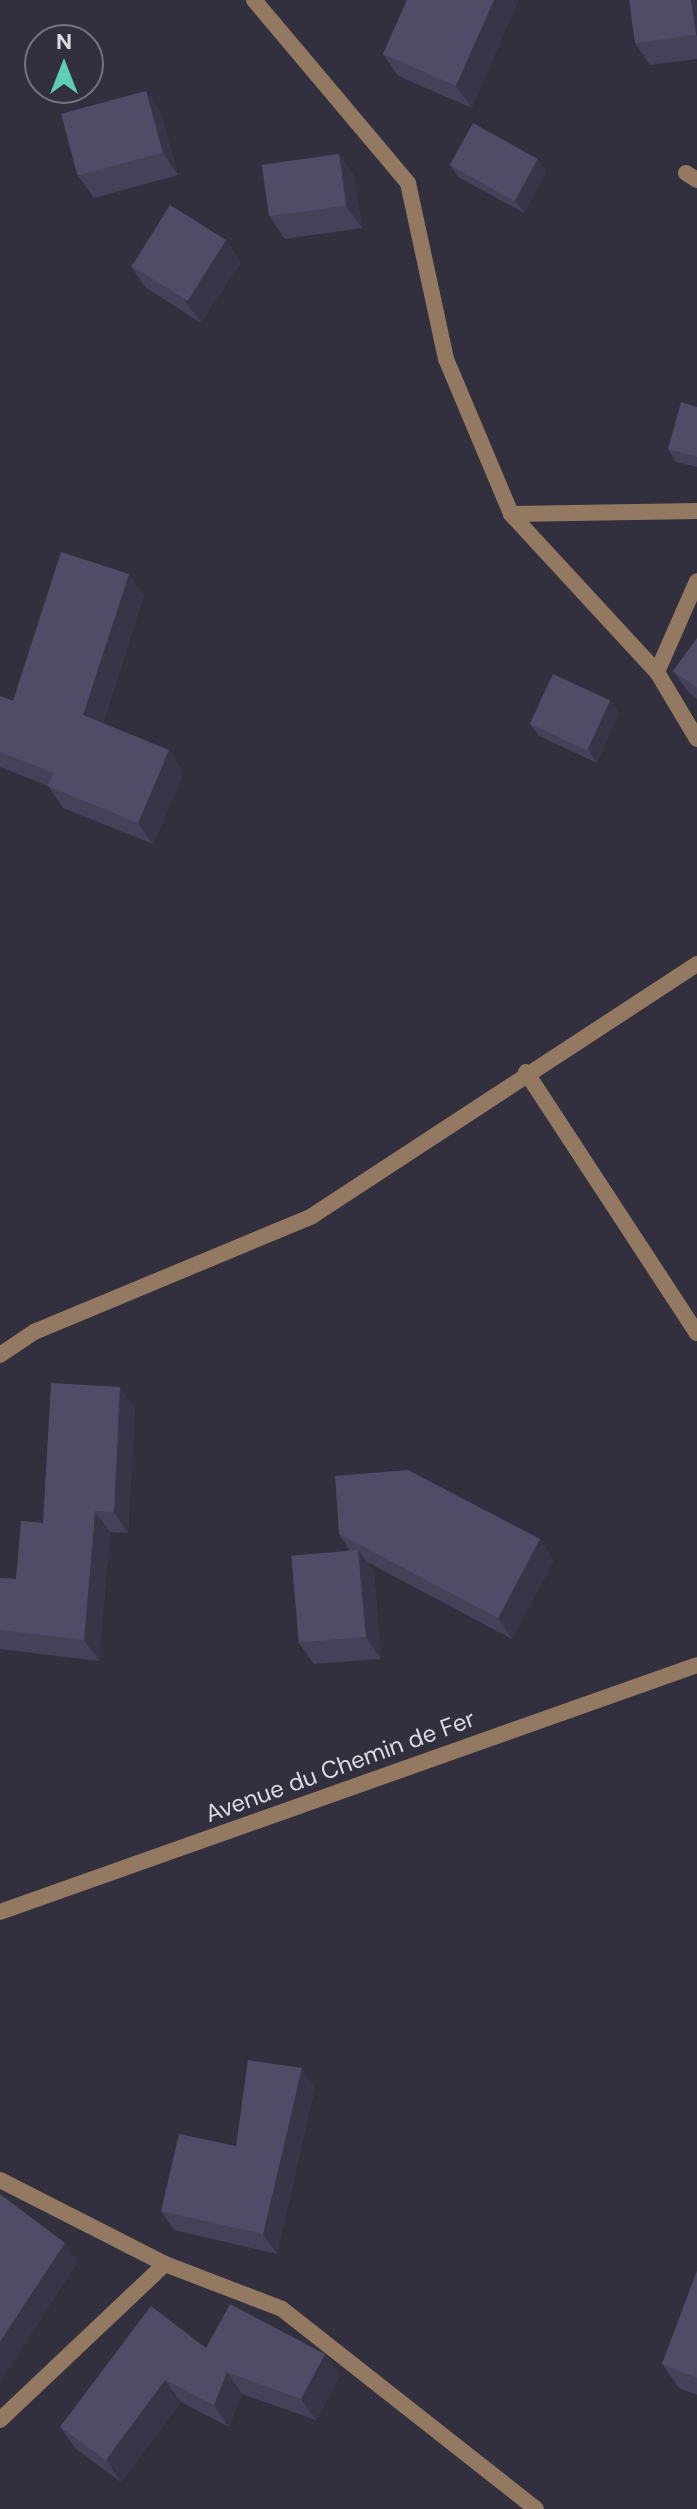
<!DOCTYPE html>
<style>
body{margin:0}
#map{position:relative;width:697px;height:2509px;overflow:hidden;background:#322f3e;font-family:"DM Sans",sans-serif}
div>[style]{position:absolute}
.street>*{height:16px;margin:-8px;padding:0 8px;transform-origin:8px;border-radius:8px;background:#947962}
.wall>*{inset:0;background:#454159}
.shaded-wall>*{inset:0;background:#383549}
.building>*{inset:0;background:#504c68;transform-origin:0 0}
span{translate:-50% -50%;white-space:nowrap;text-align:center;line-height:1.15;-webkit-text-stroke:6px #322f3e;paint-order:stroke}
.street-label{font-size:24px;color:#dcdae4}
.north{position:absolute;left:24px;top:24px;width:80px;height:80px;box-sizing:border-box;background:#322f3e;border:2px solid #767380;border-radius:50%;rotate:0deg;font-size:22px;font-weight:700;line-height:32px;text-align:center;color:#dcdae4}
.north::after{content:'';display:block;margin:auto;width:28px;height:36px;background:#5eceb7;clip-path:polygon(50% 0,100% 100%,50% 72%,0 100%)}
</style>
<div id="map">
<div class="street">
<i style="left:254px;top:0;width:239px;rotate:49.9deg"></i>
<i style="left:408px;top:183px;width:180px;rotate:77.8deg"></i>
<i style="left:446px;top:359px;width:168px;rotate:67.2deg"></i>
<i style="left:511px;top:514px;width:215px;rotate:47.3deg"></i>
<i style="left:657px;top:672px;width:78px;rotate:59.2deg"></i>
<i style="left:686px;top:173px;width:13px;rotate:32deg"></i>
<i style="left:511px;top:514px;width:186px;rotate:-0.9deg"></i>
<i style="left:657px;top:672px;width:99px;rotate:-66.3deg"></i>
<i style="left:526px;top:1072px;width:312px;rotate:56.8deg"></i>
<i style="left:0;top:1355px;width:41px;rotate:-34.1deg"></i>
<i style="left:34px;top:1332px;width:301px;rotate:-22.6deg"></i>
<i style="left:312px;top:1216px;width:460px;rotate:-33.2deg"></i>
<i style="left:0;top:1912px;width:739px;rotate:-19.51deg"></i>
<i style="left:0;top:2180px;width:185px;rotate:27deg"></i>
<i style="left:165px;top:2264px;width:125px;rotate:21deg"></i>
<i style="left:282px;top:2309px;width:323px;rotate:38.2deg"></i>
<i style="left:0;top:2420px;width:227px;rotate:-43.4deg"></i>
</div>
<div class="wall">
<i style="clip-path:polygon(407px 0,472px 108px,398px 76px,383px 54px)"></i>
<i style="clip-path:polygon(697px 0,697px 59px,650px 65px,635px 43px)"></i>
<i style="clip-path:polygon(146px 91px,161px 113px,178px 175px,94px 198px,78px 176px)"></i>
<i style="clip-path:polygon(339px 154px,354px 176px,362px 228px,285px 239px,270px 217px)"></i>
<i style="clip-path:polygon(450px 165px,547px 171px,524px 213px,458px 177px)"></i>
<i style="clip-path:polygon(226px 240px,241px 262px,201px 323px,145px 287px,130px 265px)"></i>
<i style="clip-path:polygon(697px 407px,697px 467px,676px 462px,668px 449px)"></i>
<i style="clip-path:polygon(129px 574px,144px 595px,103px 723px,184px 772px,153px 844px,63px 808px,48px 786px,0 767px,0 696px,13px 701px)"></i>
<i style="clip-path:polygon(697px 638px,697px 699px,689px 693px,673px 671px)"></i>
<i style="clip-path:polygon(619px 712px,597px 763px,539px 736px,530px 724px)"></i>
<i style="clip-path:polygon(135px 1408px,128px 1533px,110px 1532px,99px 1661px,0 1649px,0 1578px,16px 1579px)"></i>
<i style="clip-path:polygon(339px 1534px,554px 1560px,512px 1639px,367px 1562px,374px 1572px,381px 1659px,314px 1664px,298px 1642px,350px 1551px)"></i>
<i style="clip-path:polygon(315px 2087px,277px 2254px,174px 2230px,161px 2211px,236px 2146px)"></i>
<i style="clip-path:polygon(697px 2271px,697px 2395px,679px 2388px,662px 2364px)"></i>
<i style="clip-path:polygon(206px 2348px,325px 2354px,340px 2376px,316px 2420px,242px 2394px,229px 2427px,181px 2402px,121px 2482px,76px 2449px,60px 2427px)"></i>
</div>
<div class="shaded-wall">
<i style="clip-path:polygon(494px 0,519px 0,472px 108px,456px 86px)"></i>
<i style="clip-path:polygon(691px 0,697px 0,697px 36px,696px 35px)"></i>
<i style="clip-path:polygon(146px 91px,161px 113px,178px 175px,163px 153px)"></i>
<i style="clip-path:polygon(339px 154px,354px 176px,362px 228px,346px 206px)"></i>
<i style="clip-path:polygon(538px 159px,547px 171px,524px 213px,515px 200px)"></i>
<i style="clip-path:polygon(226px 240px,241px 262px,201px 323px,185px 301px)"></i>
<i style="clip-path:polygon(129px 574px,144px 595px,98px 737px,83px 715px)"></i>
<i style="clip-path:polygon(610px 700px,619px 712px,597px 763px,588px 750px)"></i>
<i style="clip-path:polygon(169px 750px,184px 772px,153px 844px,138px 823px)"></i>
<i style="clip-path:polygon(120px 1387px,135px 1408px,128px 1533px,114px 1512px)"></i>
<i style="clip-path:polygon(95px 1511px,110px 1532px,99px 1661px,84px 1640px)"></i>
<i style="clip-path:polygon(540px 1539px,554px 1560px,512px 1639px,498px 1618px)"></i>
<i style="clip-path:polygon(358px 1550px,374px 1572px,381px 1659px,366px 1637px)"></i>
<i style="clip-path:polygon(302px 2068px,315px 2087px,277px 2254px,263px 2234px)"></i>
<i style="clip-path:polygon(65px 2243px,78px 2262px,0 2383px,0 2342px)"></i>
<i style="clip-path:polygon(325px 2354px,340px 2376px,316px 2420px,301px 2399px)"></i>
<i style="clip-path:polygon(227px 2372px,242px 2394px,229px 2427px,214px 2405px)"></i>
<i style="clip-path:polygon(165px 2380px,181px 2402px,121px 2482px,106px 2460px)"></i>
</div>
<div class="building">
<i style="clip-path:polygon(407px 0,494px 0,456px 86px,383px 54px)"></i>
<i style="clip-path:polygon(629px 0,691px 0,696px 35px,635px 43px)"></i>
<i style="left:146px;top:91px;width:64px;height:88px;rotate:75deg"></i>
<i style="left:473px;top:123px;width:74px;height:48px;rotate:29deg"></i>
<i style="left:339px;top:154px;width:52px;height:78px;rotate:82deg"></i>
<i style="left:170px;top:205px;width:66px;height:72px;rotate:32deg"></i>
<i style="clip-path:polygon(681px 402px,697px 407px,697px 457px,668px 449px)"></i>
<i style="clip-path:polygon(61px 552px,129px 574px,83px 715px,169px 750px,138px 823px,48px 786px,54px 773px,0 752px,0 696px,13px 701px)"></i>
<i style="clip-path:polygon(697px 638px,697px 688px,673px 671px)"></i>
<i style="left:553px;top:674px;width:63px;height:55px;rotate:25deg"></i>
<i style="clip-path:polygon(51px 1383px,120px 1387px,114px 1512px,95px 1511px,84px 1640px,0 1630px,0 1578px,16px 1579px,21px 1521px,43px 1523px)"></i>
<i style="clip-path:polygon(408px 1470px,540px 1539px,498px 1618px,339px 1534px,335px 1476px)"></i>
<i style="left:358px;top:1550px;width:87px;height:67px;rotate:85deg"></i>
<i style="clip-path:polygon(248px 2060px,302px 2068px,263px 2234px,161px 2211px,179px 2134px,236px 2146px)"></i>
<i style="clip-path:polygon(0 2194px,65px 2243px,0 2342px)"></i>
<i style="clip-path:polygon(697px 2271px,697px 2378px,662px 2364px)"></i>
<i style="clip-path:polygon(230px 2304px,325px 2354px,301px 2399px,227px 2372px,214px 2405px,165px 2380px,106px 2460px,60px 2427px,151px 2306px,206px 2348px)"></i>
</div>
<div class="street-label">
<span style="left:340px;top:1766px;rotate:-20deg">Avenue du Chemin de Fer</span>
</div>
<div class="north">N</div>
</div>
